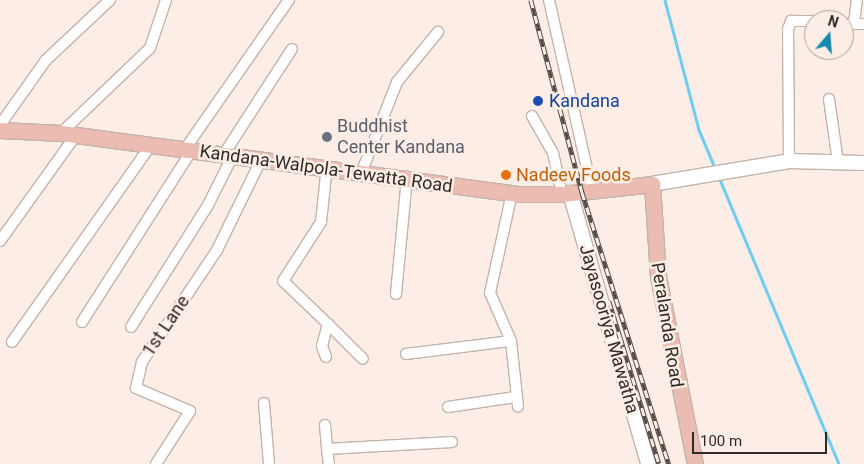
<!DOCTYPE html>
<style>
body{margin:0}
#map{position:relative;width:864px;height:464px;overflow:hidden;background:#fceee7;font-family:Roboto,sans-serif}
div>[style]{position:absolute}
.stream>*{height:2.5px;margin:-1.25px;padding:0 1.25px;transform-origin:1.25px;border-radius:1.25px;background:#70ccf0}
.roads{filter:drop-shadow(1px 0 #c4b3aa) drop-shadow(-1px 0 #c4b3aa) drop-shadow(0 1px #c4b3aa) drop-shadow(0 -1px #c4b3aa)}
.street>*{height:10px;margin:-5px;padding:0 5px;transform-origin:5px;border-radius:5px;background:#fff}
.secondary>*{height:14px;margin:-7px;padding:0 7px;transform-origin:7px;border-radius:7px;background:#fff}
.primary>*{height:15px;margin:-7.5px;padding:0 7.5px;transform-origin:7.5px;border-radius:7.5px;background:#ebbcb2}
.rail>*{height:4.5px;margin-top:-2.25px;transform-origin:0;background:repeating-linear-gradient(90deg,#fceee7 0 8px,#534b47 0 16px);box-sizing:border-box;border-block:1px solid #534b47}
.dots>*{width:14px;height:14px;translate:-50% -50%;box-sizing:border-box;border:2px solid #fceee7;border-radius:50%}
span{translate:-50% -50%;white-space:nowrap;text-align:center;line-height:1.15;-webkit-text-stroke:5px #fceee7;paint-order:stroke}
.transit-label{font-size:18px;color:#164399}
.left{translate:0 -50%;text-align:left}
.worship-label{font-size:18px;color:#5b616d}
.street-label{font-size:18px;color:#302a26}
.food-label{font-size:18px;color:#c56008}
.north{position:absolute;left:804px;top:10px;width:50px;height:50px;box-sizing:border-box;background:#fceee7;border:1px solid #aaa09a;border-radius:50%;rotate:18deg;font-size:14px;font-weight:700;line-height:20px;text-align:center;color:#302a26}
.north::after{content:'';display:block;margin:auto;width:18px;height:22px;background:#1389ad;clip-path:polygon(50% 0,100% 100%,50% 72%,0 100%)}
.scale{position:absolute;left:692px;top:432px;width:135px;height:22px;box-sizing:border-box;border:2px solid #302a26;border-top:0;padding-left:6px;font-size:15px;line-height:18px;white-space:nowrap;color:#302a26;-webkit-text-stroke:4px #fceee7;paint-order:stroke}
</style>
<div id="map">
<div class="stream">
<i style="left:665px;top:0;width:134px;rotate:75.3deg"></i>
<i style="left:699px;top:130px;width:43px;rotate:67deg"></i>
<i style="left:719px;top:177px;width:311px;rotate:67.3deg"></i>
</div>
<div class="roads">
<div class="street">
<i style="left:549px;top:0;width:196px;rotate:77.3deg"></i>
<i style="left:854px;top:23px;width:23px;rotate:-83deg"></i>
<i style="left:844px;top:24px;width:20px"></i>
<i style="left:829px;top:99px;width:64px;rotate:81.9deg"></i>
<i style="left:532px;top:116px;width:43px;rotate:60.4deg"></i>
<i style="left:553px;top:153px;width:42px;rotate:77.6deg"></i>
<i style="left:0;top:125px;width:80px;rotate:-54.7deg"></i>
<i style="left:46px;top:60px;width:88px;rotate:-43.2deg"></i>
<i style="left:61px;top:133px;width:123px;rotate:-43.7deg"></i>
<i style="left:150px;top:48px;width:51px;rotate:-71.6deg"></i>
<i style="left:185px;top:149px;width:182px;rotate:-55.1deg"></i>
<i style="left:224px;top:154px;width:125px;rotate:-57.1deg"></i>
<i style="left:789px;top:161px;width:132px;rotate:-90.4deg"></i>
<i style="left:788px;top:29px;width:9px;rotate:-69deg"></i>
<i style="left:791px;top:21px;width:23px"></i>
<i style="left:362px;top:171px;width:96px;rotate:-68.5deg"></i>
<i style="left:397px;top:82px;width:65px;rotate:-50.6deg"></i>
<i style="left:0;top:241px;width:130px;rotate:-54.4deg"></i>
<i style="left:396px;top:294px;width:118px;rotate:-84.6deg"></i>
<i style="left:82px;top:322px;width:204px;rotate:-57.4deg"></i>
<i style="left:328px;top:324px;width:49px;rotate:45deg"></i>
<i style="left:131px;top:327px;width:144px;rotate:-57.7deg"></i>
<i style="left:208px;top:205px;width:56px;rotate:-63.4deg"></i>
<i style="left:511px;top:341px;width:66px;rotate:83.9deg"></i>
<i style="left:12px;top:342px;width:241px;rotate:-54.8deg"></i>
<i style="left:406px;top:354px;width:106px;rotate:-7.1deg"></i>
<i style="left:511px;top:341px;width:52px;rotate:-113.6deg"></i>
<i style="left:490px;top:293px;width:102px;rotate:-77.6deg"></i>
<i style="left:326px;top:357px;width:12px;rotate:-110deg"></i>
<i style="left:322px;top:346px;width:23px;rotate:-75deg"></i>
<i style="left:328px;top:324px;width:62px;rotate:-136.3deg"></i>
<i style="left:283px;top:281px;width:70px;rotate:-57.2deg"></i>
<i style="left:321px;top:222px;width:56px;rotate:-83.9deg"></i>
<i style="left:264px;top:403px;width:61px;rotate:85.3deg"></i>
<i style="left:448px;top:407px;width:68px;rotate:-8.5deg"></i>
<i style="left:325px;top:425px;width:24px;rotate:85deg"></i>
<i style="left:156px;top:464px;width:63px;rotate:-57.3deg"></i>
<i style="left:190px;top:411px;width:59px;rotate:-156.9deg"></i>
<i style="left:136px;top:388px;width:27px;rotate:-77deg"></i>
<i style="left:142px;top:362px;width:135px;rotate:-56.2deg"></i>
<i style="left:217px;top:250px;width:102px;rotate:-63.9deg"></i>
<i style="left:329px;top:464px;width:15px;rotate:-98deg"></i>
<i style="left:327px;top:449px;width:125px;rotate:-3.2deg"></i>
</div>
<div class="secondary">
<i style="left:652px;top:184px;width:139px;rotate:-9.5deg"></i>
<i style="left:789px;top:161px;width:75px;rotate:1.5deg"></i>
<i style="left:570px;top:193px;width:282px;rotate:73.9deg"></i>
</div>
<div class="primary">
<i style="left:0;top:130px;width:61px;rotate:2.8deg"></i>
<i style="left:61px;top:133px;width:461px;rotate:7.6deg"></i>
<i style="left:518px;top:194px;width:44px"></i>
<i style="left:562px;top:194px;width:91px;rotate:-6.3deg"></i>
<i style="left:652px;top:184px;width:92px;rotate:86.3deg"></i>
<i style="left:658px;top:276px;width:192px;rotate:78.9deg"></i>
</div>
</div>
<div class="rail">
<i style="left:531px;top:0;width:199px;rotate:75.1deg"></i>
<i style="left:582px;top:192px;width:286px;rotate:72.3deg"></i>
<i style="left:609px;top:301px;width:170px;rotate:72.9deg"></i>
</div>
<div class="dots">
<i style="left:538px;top:101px;background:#1a4fb4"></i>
<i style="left:327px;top:137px;background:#6b7280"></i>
<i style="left:506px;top:175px;background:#e8710a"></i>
</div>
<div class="transit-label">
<span class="left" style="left:549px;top:101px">Kandana</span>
</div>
<div class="worship-label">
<span class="left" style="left:337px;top:137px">Buddhist<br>Center Kandana</span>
</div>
<div class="street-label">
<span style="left:326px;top:169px;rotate:8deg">Kandana-Walpola-Tewatta Road</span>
<span style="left:667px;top:325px;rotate:81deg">Peralanda Road</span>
<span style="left:166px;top:326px;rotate:-56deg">1st Lane</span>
<span style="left:609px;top:329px;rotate:74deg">Jayasooriya Mawatha</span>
</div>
<div class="food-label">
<span class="left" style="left:516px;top:175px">Nadeev Foods</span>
</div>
<div class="north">N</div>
<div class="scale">100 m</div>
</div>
